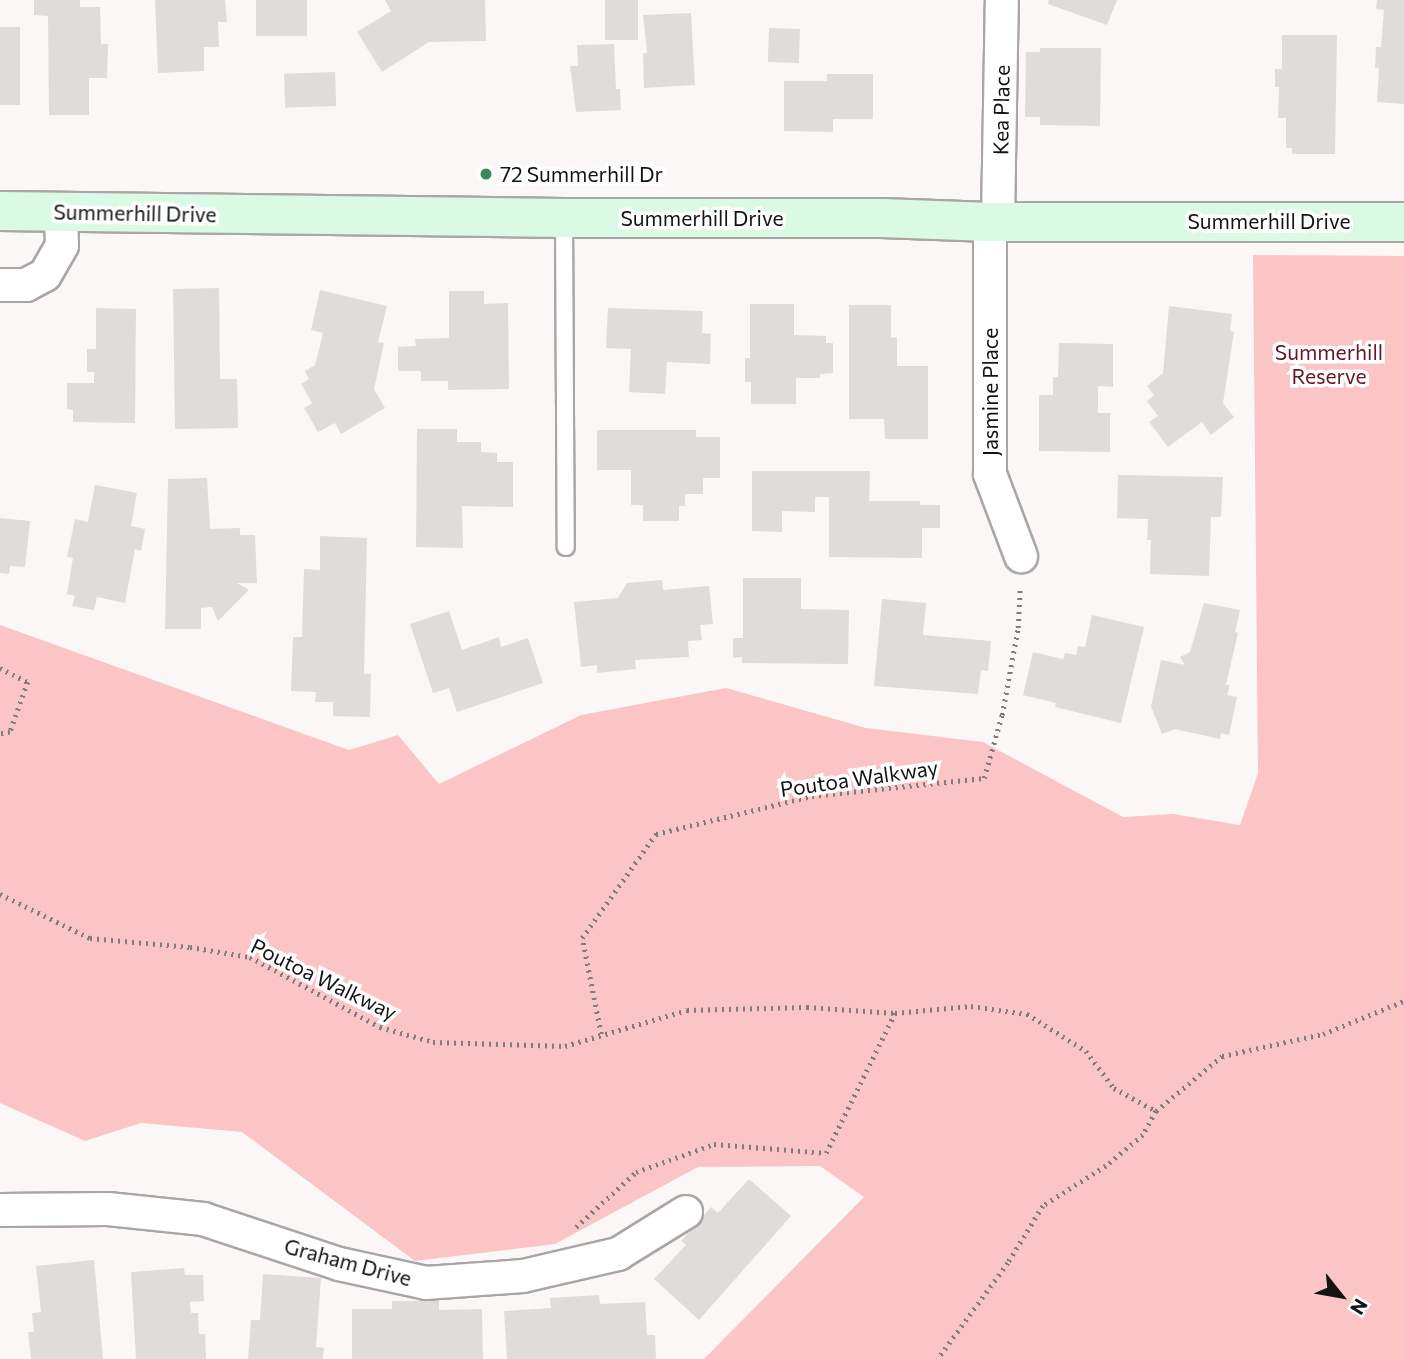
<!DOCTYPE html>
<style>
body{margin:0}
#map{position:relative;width:1404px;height:1359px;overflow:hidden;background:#fbf7f7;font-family:Commissioner,sans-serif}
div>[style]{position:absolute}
.green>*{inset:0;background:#fbc5c6}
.building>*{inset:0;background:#e0dcdc;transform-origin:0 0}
.path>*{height:4.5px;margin-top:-2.25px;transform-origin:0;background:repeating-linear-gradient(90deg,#7e7c7c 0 2px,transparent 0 7px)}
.roads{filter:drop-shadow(2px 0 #aaa6a6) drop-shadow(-2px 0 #aaa6a6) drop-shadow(0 2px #aaa6a6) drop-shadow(0 -2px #aaa6a6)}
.lane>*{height:16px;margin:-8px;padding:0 8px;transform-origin:8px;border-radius:8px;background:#fff}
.street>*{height:32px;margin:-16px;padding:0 16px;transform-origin:16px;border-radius:16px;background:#fff}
.secondary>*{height:38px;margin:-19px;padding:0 19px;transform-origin:19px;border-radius:19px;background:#dafae6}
.dots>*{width:19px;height:19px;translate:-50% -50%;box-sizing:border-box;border:4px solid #fff;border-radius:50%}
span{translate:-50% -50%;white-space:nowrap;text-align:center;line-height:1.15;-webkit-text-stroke:7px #fff;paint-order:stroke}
.street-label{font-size:21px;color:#141313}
.poi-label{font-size:21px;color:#141313}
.left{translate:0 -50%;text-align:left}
.park-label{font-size:21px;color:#651622}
.north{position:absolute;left:1306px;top:1261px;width:70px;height:70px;-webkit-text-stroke:5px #fff;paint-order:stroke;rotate:121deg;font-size:19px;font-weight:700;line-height:28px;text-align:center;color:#141313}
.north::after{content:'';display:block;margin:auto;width:24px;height:32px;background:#141313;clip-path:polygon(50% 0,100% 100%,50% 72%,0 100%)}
</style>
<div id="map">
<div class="green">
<i style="clip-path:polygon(1253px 255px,1404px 256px,1404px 1359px,704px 1359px,864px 1197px,820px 1166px,698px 1167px,555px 1244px,415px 1261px,242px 1132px,141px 1123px,85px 1141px,0 1103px,0 625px,349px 750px,398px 735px,439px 784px,581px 715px,726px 688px,866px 728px,983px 742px,1123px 817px,1173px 814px,1240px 825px,1258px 773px)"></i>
</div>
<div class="building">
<i style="clip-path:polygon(34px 0,80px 0,80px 7px,100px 7px,101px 44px,108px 44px,107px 78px,89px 78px,89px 115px,49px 115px,48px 16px,34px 15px)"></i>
<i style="clip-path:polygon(155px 0,225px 0,227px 22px,218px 22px,219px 47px,204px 47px,204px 71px,158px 73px)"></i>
<i style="left:256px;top:0;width:51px;height:36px"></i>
<i style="clip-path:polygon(385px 0,485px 0,486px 41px,429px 42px,382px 72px,357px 32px,391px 11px)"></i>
<i style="left:605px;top:0;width:33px;height:40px"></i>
<i style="clip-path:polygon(1049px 0,1117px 0,1107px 25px,1048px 4px)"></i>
<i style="clip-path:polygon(1377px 0,1404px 0,1404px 104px,1377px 102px,1379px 68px,1375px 68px,1376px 47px,1381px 47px,1384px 10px,1376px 9px)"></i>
<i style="clip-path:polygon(691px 13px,695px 85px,644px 88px,643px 53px,647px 53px,643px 15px)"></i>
<i style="left:0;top:27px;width:20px;height:78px"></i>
<i style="left:769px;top:28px;width:31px;height:34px;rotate:2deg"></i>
<i style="clip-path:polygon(1282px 35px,1337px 35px,1335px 154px,1292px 154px,1292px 148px,1286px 148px,1286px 118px,1278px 118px,1279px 87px,1275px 87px,1275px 69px,1282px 69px)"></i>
<i style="clip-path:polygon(614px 44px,616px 89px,620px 89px,621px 110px,576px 112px,570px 66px,578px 66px,577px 45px)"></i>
<i style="clip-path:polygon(1040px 48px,1101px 48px,1100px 126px,1040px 125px,1040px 117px,1025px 117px,1026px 52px,1040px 52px)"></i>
<i style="left:335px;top:72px;width:34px;height:51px;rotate:88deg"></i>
<i style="clip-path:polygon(827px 74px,873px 74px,873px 119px,833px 119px,833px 132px,784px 131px,784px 81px,827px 81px)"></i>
<i style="clip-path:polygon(219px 288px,220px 379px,237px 379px,238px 428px,175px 429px,173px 289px)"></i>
<i style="clip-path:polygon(320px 290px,387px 306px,378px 342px,384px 343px,374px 389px,385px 408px,341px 434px,335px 423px,318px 432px,304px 408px,312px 403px,301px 384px,309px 379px,305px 371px,315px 365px,323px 333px,311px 330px)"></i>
<i style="clip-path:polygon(449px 291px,484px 291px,484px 304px,508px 303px,509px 389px,448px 390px,448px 381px,421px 381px,421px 371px,398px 371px,398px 347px,416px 346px,415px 339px,449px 338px)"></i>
<i style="clip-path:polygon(750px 304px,794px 304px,794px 335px,826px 336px,826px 343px,833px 343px,833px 373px,820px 374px,820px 378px,796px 378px,796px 404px,751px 404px,751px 382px,745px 382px,745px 358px,750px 358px)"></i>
<i style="clip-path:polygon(849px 305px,891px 305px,891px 338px,897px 337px,897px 366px,928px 366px,928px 439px,885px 439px,884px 419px,849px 419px)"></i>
<i style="clip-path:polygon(1169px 306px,1232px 314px,1230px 331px,1234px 332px,1223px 403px,1234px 417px,1211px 435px,1202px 422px,1168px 447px,1149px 422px,1158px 416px,1147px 401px,1154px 395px,1147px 386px,1163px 373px)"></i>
<i style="clip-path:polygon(96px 308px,136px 309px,135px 423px,73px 422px,73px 410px,67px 409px,67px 383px,94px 383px,94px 372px,87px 372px,87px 349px,96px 349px)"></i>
<i style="clip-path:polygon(608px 308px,703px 311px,702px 333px,711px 334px,710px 364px,667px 362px,665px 394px,629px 392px,631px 349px,606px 348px)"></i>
<i style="clip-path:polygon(1059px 343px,1113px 344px,1113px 387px,1098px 386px,1098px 413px,1110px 413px,1110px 452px,1039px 451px,1039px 395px,1053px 395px,1053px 377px,1058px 377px)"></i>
<i style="clip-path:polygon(417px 429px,457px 429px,457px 442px,481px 442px,481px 452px,497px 453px,497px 462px,513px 462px,513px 507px,462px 506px,463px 548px,416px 547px)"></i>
<i style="clip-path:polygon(597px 430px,696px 430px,696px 437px,720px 437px,720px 478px,703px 478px,703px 494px,685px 494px,685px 506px,679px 506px,679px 521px,643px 521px,643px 505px,631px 505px,631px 470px,597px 470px)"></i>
<i style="clip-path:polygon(752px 471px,870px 471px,869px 501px,920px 501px,920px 505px,940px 505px,940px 528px,922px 528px,922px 558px,829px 557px,829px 497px,815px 497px,815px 512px,782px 511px,782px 532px,752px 531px)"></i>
<i style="clip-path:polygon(1118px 475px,1223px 477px,1221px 517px,1211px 517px,1209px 576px,1150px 574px,1151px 540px,1147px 540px,1148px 519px,1117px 518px)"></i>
<i style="clip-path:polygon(207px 478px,210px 529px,240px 528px,240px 535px,255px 535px,257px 583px,237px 583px,249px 590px,218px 621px,212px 607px,201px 608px,201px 629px,165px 629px,168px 479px)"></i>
<i style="clip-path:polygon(95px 485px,137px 493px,131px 526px,145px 529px,141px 551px,135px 549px,125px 603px,97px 597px,94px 610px,72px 606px,75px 596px,67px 594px,73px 558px,67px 557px,75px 519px,88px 522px)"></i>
<i style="clip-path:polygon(0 518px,30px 521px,25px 567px,10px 566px,9px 574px,0 573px)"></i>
<i style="clip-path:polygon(320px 536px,367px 538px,364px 674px,371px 674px,370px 717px,333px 716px,333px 702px,315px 702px,316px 692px,291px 691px,293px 637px,302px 637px,304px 569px,320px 570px)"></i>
<i style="clip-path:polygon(743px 578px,801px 578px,801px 609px,849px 610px,848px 664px,742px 663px,742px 657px,733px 658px,733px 638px,743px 638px)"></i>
<i style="clip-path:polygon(662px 580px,663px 590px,709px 586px,713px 624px,700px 625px,702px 640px,688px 641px,689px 657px,635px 660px,636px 669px,597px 673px,597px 665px,581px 667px,574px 602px,618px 598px,627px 583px)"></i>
<i style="clip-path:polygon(882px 599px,926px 603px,923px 635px,991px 641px,988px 671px,981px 670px,978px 694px,874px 686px)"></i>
<i style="clip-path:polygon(1204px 603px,1240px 610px,1235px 632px,1238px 633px,1226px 685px,1230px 685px,1227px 695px,1237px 697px,1229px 735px,1221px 733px,1220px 739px,1175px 729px,1162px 734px,1151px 706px,1161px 660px,1185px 665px,1180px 657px,1190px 652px)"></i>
<i style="clip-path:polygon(449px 611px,462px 650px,499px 637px,501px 647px,528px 638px,543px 683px,457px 712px,449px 688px,433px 693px,410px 624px)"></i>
<i style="clip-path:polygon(1092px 615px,1144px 627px,1121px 723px,1055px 707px,1056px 703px,1023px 695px,1033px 652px,1063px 659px,1065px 653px,1076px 655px,1078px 646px,1085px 647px)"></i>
<i style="clip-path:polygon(749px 1179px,791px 1216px,699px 1320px,654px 1279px,686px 1245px,681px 1241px,711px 1207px,718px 1213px)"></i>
<i style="clip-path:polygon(94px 1260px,103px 1359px,31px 1359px,28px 1332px,34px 1332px,32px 1313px,41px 1312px,36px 1266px)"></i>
<i style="clip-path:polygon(184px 1268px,185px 1275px,203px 1275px,204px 1301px,190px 1302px,191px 1313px,198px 1313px,199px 1334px,205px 1334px,206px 1359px,136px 1359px,131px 1272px)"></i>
<i style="clip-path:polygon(263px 1274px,321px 1278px,316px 1347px,324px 1348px,323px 1359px,248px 1359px,251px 1320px,260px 1320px)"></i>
<i style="clip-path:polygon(599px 1295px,600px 1304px,645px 1302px,647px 1335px,655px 1335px,656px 1359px,507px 1359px,504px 1311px,551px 1308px,550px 1298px)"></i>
<i style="clip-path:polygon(392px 1301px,439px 1301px,439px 1310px,482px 1309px,483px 1359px,352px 1359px,352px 1309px,392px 1309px)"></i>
</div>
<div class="path">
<i style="left:0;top:668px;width:31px;rotate:27deg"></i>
<i style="left:28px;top:682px;width:53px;rotate:109.8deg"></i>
<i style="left:10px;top:732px;width:10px;rotate:169deg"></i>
<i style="left:0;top:894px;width:100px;rotate:26.1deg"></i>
<i style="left:90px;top:938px;width:100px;rotate:5.1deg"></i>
<i style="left:190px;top:947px;width:61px;rotate:9.5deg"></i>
<i style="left:250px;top:957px;width:148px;rotate:28.3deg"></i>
<i style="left:380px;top:1027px;width:55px;rotate:15.8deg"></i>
<i style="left:433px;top:1042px;width:132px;rotate:1.7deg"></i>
<i style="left:565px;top:1046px;width:127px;rotate:-16.4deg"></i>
<i style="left:687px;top:1010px;width:120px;rotate:-1.4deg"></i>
<i style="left:807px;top:1007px;width:88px;rotate:3.9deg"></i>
<i style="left:895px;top:1013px;width:76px;rotate:-5.3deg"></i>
<i style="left:971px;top:1006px;width:57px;rotate:8.1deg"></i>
<i style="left:1027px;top:1014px;width:70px;rotate:32.1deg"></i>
<i style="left:1086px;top:1051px;width:46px;rotate:52.9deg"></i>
<i style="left:1114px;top:1088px;width:48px;rotate:28.7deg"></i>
<i style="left:1156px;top:1111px;width:27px;rotate:118deg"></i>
<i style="left:1143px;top:1135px;width:48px;rotate:140deg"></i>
<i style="left:1106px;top:1166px;width:75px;rotate:147.6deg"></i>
<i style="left:1043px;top:1206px;width:67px;rotate:121.6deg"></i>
<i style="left:1008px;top:1263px;width:119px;rotate:126.1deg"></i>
<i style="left:601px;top:1034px;width:98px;rotate:-101.2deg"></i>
<i style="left:582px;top:938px;width:128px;rotate:-54.6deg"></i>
<i style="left:656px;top:834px;width:161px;rotate:-13.7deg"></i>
<i style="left:812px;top:796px;width:173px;rotate:-6deg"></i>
<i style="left:984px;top:778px;width:66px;rotate:-74.1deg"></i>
<i style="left:1002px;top:715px;width:88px;rotate:-79.6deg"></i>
<i style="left:1018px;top:628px;width:40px;rotate:-87.1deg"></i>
<i style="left:1156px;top:1111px;width:86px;rotate:-39.8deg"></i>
<i style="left:1222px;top:1056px;width:103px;rotate:-12.3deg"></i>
<i style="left:1323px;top:1034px;width:87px;rotate:-22.2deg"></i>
<i style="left:576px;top:1227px;width:81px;rotate:-42.5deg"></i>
<i style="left:636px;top:1172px;width:83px;rotate:-19.7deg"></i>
<i style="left:714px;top:1144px;width:112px;rotate:4.6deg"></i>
<i style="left:826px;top:1153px;width:156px;rotate:-63.8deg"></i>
</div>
<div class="roads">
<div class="lane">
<i style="left:564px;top:218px;width:329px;rotate:89.7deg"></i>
</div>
<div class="street">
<i style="left:998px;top:220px;width:220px;rotate:-89deg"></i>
<i style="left:990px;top:222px;width:252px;rotate:90deg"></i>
<i style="left:990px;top:474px;width:88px;rotate:69.3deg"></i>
<i style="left:0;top:285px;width:26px"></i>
<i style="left:26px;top:285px;width:21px;rotate:-28deg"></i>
<i style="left:45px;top:275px;width:34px;rotate:-60deg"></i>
<i style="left:62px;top:245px;width:33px;rotate:-92deg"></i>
<i style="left:0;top:1210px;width:108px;rotate:-0.5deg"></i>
<i style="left:108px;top:1209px;width:96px;rotate:6deg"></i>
<i style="left:203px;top:1219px;width:143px;rotate:18.3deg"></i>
<i style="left:339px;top:1264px;width:89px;rotate:12.3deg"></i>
<i style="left:426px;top:1283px;width:97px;rotate:-4.1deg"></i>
<i style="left:523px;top:1276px;width:98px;rotate:-13deg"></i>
<i style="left:618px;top:1254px;width:80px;rotate:-31.7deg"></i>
</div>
<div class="secondary">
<i style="left:0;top:211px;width:564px;rotate:0.71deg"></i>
<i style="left:564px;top:218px;width:318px"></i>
<i style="left:882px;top:218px;width:108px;rotate:2.1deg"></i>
<i style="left:990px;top:222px;width:414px"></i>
</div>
</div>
<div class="dots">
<i style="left:486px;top:174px;background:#39895a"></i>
</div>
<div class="street-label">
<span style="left:1001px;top:110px;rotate:-89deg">Kea Place</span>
<span style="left:135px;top:213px;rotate:1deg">Summerhill Drive</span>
<span style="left:702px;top:218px">Summerhill Drive</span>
<span style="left:1269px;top:221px">Summerhill Drive</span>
<span style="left:990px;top:392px;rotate:-90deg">Jasmine Place</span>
<span style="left:859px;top:778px;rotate:-8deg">Poutoa Walkway</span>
<span style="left:324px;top:979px;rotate:26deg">Poutoa Walkway</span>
<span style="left:348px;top:1262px;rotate:15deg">Graham Drive</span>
</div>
<div class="poi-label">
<span class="left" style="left:500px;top:174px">72 Summerhill Dr</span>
</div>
<div class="park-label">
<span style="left:1329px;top:364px">Summerhill<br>Reserve</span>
</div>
<div class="north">N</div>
</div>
